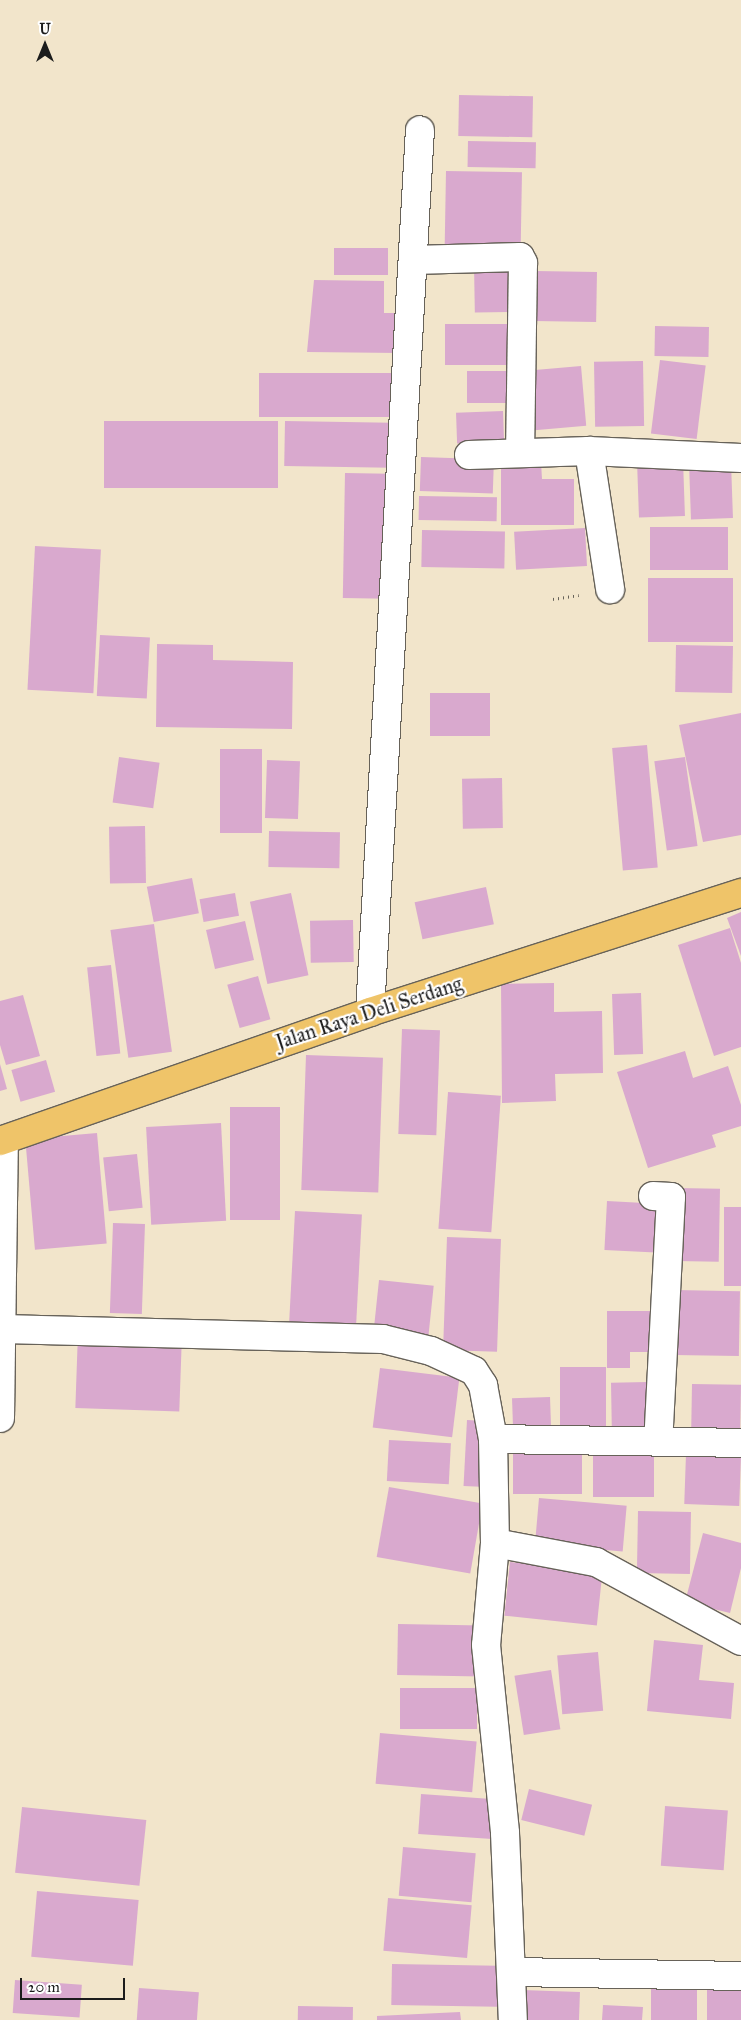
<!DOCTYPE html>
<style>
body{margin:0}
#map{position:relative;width:741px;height:2020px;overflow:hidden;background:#f2e5cb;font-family:"IM FELL Great Primer",serif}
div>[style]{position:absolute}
.building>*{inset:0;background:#d9a9ce;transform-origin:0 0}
.path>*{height:3px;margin-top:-1.5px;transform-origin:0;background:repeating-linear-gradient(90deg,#676259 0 1px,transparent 0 5px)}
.roads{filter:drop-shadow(1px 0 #676259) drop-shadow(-1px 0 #676259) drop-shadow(0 1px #676259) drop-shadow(0 -1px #676259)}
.minor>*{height:28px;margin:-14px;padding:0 14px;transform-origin:14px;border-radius:14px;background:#fff}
.major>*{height:28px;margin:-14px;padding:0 14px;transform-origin:14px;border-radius:14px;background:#efc469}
span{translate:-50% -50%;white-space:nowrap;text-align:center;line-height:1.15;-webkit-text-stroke:4.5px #fff;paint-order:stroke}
.street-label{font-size:20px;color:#1c1c1c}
.north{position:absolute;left:20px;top:20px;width:50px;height:50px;-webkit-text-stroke:4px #fff;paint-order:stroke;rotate:0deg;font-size:14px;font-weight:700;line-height:20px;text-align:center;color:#1c1c1c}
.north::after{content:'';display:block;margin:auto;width:18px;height:22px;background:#1c1c1c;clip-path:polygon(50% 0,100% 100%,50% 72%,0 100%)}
.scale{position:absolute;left:20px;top:1978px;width:105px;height:22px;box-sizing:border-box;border:2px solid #1c1c1c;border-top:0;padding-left:6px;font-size:15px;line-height:18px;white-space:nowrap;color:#1c1c1c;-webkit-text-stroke:4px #fff;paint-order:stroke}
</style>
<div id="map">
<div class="building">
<i style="left:459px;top:95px;width:74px;height:41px;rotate:1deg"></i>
<i style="left:468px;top:141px;width:68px;height:26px;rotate:1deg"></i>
<i style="left:446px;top:171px;width:76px;height:80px;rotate:1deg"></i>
<i style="left:334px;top:248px;width:54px;height:27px"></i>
<i style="left:508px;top:264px;width:48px;height:34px;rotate:89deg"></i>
<i style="left:535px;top:271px;width:62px;height:50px;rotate:1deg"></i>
<i style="clip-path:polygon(314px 280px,384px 281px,384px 313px,400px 313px,399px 353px,307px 352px)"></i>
<i style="left:445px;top:324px;width:63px;height:41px"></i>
<i style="left:655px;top:326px;width:54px;height:30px;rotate:1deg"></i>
<i style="left:660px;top:360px;width:46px;height:74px;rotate:7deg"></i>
<i style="left:643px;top:361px;width:65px;height:49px;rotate:89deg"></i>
<i style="left:581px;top:366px;width:60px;height:52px;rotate:85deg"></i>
<i style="left:467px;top:371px;width:47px;height:32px"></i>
<i style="left:259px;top:373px;width:139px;height:44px"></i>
<i style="left:503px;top:411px;width:31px;height:47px;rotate:88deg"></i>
<i style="left:104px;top:421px;width:174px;height:67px"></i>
<i style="left:285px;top:421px;width:106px;height:45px;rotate:1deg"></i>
<i style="left:421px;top:457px;width:73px;height:34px;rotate:2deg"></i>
<i style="left:683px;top:460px;width:56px;height:46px;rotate:88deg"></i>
<i style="clip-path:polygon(541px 462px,542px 479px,574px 479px,574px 525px,501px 525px,501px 463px)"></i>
<i style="left:731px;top:462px;width:56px;height:42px;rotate:88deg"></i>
<i style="left:345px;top:473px;width:44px;height:125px;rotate:1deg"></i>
<i style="left:419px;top:496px;width:78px;height:24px;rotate:1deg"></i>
<i style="left:650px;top:527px;width:78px;height:43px"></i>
<i style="left:585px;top:528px;width:38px;height:71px;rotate:87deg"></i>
<i style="left:422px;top:530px;width:83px;height:37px;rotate:1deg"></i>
<i style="left:35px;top:546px;width:66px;height:144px;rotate:3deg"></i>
<i style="left:648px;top:578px;width:85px;height:64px"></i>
<i style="left:100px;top:635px;width:50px;height:61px;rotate:3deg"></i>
<i style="clip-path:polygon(157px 644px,213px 645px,213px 660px,293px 662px,292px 729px,156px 727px)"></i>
<i style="left:676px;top:645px;width:57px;height:47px;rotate:1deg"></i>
<i style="left:430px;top:693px;width:60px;height:43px"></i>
<i style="clip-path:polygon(741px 713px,741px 835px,703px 842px,679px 725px)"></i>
<i style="left:647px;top:745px;width:123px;height:35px;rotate:85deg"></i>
<i style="left:220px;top:749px;width:42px;height:84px"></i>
<i style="left:119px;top:757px;width:41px;height:46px;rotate:8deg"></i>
<i style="left:685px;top:757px;width:90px;height:31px;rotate:82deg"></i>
<i style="left:267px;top:760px;width:33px;height:58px;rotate:2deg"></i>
<i style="left:502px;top:778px;width:50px;height:40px;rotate:89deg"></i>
<i style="left:145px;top:826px;width:57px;height:36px;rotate:89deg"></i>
<i style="left:269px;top:831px;width:71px;height:36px;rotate:1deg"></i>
<i style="left:192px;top:878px;width:36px;height:46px;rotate:79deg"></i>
<i style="left:486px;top:887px;width:38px;height:73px;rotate:78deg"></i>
<i style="left:235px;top:893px;width:23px;height:36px;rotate:80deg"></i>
<i style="left:291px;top:893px;width:84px;height:42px;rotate:78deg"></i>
<i style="clip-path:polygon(741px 912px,741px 956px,727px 918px)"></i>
<i style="left:353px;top:920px;width:42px;height:43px;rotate:89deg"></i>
<i style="left:245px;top:921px;width:40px;height:40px;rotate:77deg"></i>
<i style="left:154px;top:924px;width:129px;height:44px;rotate:82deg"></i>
<i style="clip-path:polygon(730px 928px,741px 963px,741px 1047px,714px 1056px,678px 945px)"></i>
<i style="left:111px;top:965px;width:89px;height:24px;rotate:84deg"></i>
<i style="left:258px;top:976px;width:45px;height:32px;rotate:74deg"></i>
<i style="clip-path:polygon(554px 983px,554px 1012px,602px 1011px,603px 1073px,555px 1074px,556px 1101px,502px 1103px,501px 984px)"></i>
<i style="left:641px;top:993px;width:61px;height:29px;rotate:88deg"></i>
<i style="clip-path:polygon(23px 995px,40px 1056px,6px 1065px,0 1045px,0 1001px)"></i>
<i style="left:402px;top:1029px;width:38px;height:105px;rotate:2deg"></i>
<i style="clip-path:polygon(685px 1051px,693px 1078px,728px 1066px,741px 1105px,741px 1126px,712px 1135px,716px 1147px,648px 1168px,617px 1072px)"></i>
<i style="left:306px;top:1055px;width:77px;height:135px;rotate:2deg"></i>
<i style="left:46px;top:1060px;width:33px;height:36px;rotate:74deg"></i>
<i style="clip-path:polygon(0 1064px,7px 1089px,0 1091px)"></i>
<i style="left:448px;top:1092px;width:53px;height:137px;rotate:4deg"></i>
<i style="left:230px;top:1107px;width:50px;height:113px"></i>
<i style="left:221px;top:1123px;width:98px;height:75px;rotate:87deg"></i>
<i style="left:97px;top:1133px;width:111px;height:72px;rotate:85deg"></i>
<i style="left:137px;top:1154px;width:54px;height:34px;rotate:84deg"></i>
<i style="left:677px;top:1188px;width:43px;height:73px;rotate:1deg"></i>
<i style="left:607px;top:1201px;width:51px;height:49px;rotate:3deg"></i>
<i style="left:724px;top:1207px;width:17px;height:79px"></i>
<i style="left:295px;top:1211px;width:67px;height:116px;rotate:3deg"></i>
<i style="left:113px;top:1223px;width:32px;height:90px;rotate:2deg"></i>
<i style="left:447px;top:1237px;width:54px;height:113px;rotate:2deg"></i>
<i style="left:379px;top:1280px;width:55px;height:56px;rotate:6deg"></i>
<i style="left:675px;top:1290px;width:65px;height:65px;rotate:1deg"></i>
<i style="clip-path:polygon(607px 1311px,662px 1311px,662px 1352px,630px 1352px,630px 1368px,607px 1368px)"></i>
<i style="left:78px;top:1332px;width:104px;height:76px;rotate:2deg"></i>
<i style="left:560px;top:1367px;width:46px;height:59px"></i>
<i style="left:380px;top:1368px;width:80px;height:60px;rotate:7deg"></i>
<i style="left:648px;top:1382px;width:51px;height:37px;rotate:89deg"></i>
<i style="left:692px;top:1384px;width:49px;height:51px;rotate:1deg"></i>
<i style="left:550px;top:1397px;width:33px;height:38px;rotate:88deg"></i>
<i style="left:467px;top:1420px;width:17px;height:66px;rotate:3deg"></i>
<i style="left:389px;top:1440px;width:62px;height:41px;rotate:3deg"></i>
<i style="left:593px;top:1444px;width:61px;height:53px"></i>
<i style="left:513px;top:1449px;width:69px;height:45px"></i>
<i style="left:686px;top:1454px;width:55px;height:50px;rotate:2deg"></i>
<i style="left:389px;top:1487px;width:95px;height:71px;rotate:10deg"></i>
<i style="left:539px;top:1498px;width:88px;height:46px;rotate:5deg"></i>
<i style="left:638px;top:1511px;width:53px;height:62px;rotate:1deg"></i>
<i style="clip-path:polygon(703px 1533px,741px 1543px,741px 1568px,730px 1613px,685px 1602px)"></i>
<i style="left:510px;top:1562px;width:93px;height:54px;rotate:6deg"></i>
<i style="left:398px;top:1624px;width:84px;height:51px;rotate:1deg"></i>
<i style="clip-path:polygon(654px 1640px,703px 1645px,699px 1680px,734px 1683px,731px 1719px,647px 1711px)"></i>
<i style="left:598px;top:1652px;width:59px;height:41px;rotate:85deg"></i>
<i style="left:551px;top:1670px;width:60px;height:37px;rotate:81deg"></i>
<i style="left:400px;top:1688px;width:77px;height:41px"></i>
<i style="left:380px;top:1733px;width:97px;height:51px;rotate:5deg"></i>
<i style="left:529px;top:1789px;width:65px;height:32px;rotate:14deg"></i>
<i style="left:421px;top:1794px;width:74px;height:40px;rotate:4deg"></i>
<i style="left:665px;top:1806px;width:63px;height:60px;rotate:4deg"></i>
<i style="left:22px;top:1807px;width:125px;height:66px;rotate:6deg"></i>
<i style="left:403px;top:1847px;width:73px;height:49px;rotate:5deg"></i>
<i style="left:37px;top:1891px;width:102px;height:66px;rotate:5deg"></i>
<i style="left:388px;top:1898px;width:84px;height:53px;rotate:5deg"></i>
<i style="left:392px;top:1964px;width:106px;height:41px;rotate:1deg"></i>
<i style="left:15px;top:1980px;width:67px;height:33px;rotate:4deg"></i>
<i style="left:139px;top:1988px;width:60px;height:32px;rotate:4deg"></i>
<i style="left:651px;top:1988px;width:46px;height:32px"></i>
<i style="left:741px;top:1988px;width:32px;height:34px;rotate:90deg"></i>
<i style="left:522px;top:1990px;width:58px;height:30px;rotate:2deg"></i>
<i style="clip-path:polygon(603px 2005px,643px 2007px,642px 2020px,602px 2020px)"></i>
<i style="left:298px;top:2006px;width:55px;height:14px;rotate:1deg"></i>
<i style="clip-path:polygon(460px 2012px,461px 2020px,377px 2020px,377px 2016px)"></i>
</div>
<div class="path">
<i style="left:553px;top:599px;width:26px;rotate:-9deg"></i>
</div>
<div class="roads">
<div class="minor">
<i style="left:413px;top:260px;width:107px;rotate:-1.6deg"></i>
<i style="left:520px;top:257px;width:7px;rotate:63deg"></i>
<i style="left:523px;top:263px;width:189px;rotate:90.9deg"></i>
<i style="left:589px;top:451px;width:140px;rotate:81.3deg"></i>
<i style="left:469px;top:455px;width:120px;rotate:-1.9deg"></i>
<i style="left:589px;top:451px;width:152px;rotate:2.6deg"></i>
<i style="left:370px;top:1012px;width:883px;rotate:-86.76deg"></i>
<i style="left:653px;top:1196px;width:18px;rotate:3deg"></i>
<i style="left:671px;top:1197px;width:244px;rotate:93deg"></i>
<i style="left:3px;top:1329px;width:380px;rotate:1.5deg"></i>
<i style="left:383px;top:1339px;width:49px;rotate:14deg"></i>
<i style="left:431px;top:1351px;width:47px;rotate:24.9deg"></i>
<i style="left:474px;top:1371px;width:17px;rotate:57deg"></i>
<i style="left:483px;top:1385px;width:55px;rotate:79.5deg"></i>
<i style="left:493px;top:1439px;width:104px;rotate:88.9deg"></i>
<i style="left:495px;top:1543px;width:102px;rotate:95deg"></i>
<i style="left:486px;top:1645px;width:189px;rotate:84.2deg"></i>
<i style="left:505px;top:1833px;width:187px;rotate:87.6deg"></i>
<i style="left:0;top:1418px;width:278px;rotate:-89.2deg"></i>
<i style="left:493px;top:1439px;width:248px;rotate:0.9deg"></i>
<i style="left:495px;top:1543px;width:103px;rotate:10.7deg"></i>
<i style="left:596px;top:1562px;width:165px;rotate:28.6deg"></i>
<i style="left:513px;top:1972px;width:228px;rotate:1deg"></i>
</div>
<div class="major">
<i style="left:0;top:1141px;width:392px;rotate:-19.2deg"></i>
<i style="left:370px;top:1012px;width:390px;rotate:-17.8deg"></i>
</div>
</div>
<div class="street-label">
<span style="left:369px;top:1013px;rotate:-18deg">Jalan Raya Deli Serdang</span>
</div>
<div class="north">U</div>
<div class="scale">20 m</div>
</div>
